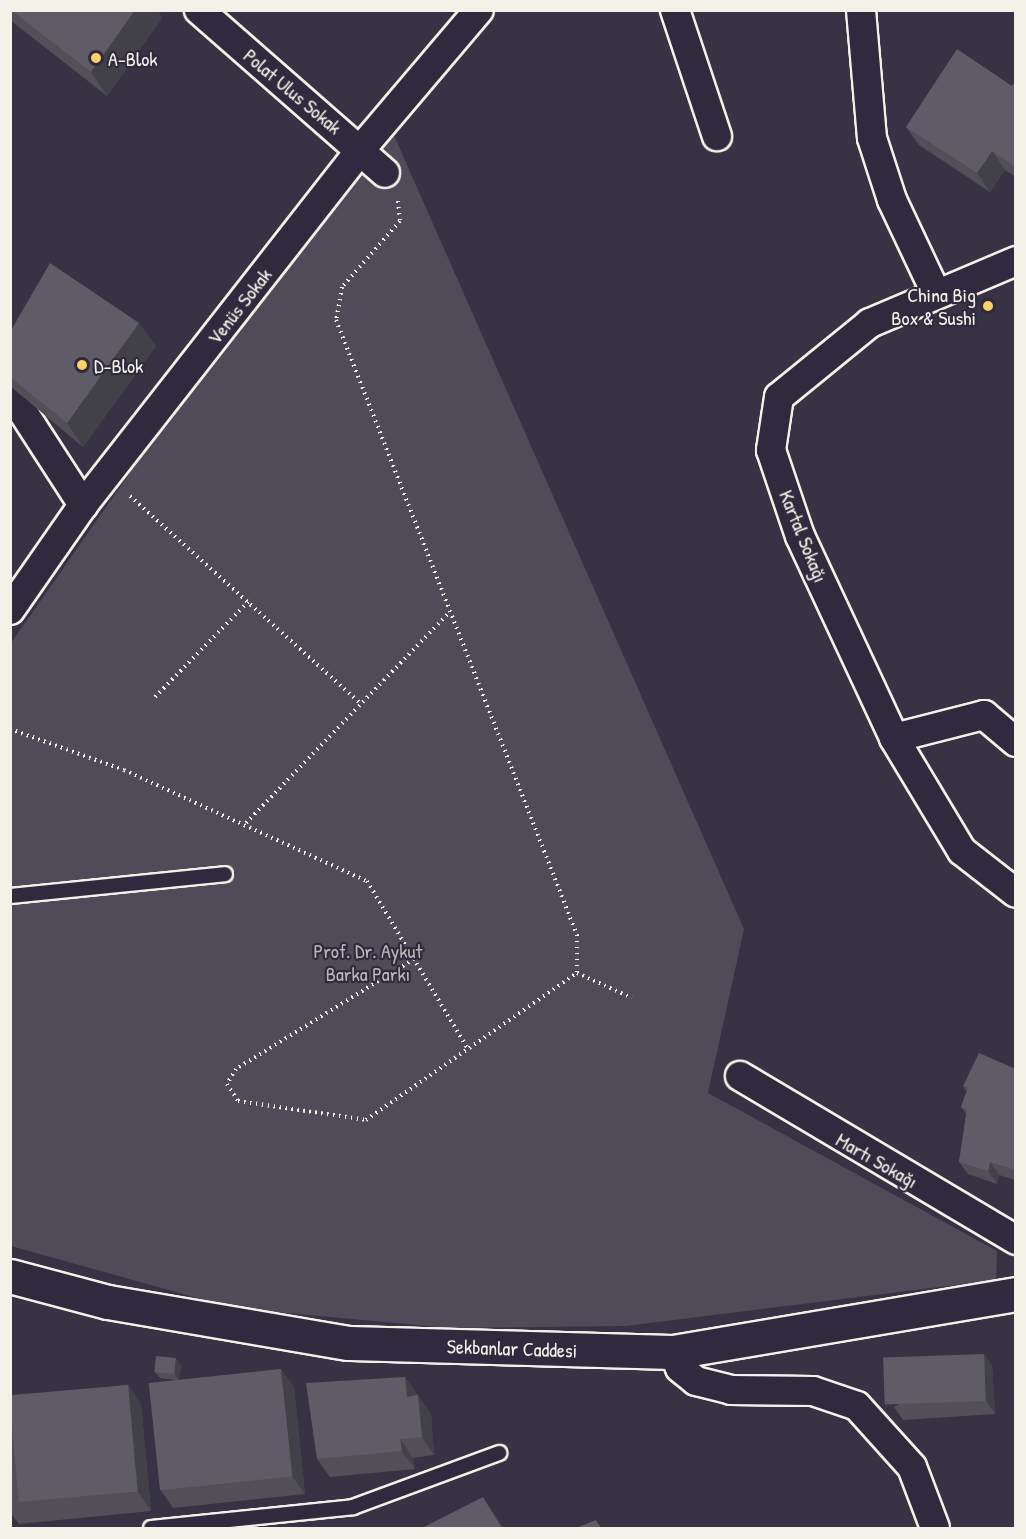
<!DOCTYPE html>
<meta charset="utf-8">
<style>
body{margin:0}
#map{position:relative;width:1026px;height:1539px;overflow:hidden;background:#373244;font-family:"Patrick Hand",sans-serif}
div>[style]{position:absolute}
.green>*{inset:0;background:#504b59}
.path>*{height:4px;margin-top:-2px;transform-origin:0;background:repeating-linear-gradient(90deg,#f4f1e8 0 1.5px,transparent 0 6px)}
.roads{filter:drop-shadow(2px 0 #f4f1e8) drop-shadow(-2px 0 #f4f1e8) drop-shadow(0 2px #f4f1e8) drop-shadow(0 -2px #f4f1e8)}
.service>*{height:14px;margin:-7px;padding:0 7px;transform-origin:7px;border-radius:7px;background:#2f2a3d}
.minor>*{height:28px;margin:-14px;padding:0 14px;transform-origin:14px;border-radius:14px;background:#2f2a3d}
.secondary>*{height:33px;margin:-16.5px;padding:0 16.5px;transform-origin:16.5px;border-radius:16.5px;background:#2f2a3d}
.wall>*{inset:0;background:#524f59}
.shaded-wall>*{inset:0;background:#424048}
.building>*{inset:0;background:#5f5c67;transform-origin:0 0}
.dots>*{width:16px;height:16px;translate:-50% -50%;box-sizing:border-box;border:3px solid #2f2a3d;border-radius:50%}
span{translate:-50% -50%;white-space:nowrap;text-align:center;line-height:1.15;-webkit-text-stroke:4.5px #2f2a3d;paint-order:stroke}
.poi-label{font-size:20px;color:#f4f1e8}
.left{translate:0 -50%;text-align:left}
.right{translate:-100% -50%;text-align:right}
.street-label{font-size:20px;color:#f4f1e8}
.park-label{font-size:20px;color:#bbb7b6}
.frame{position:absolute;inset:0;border:12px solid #f4f1e8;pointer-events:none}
</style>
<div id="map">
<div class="green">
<i style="clip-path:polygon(393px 133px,744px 929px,708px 1093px,997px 1251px,996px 1280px,626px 1326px,450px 1328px,233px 1308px,11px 1246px,11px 643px,167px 420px)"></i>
</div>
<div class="path">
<i style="left:398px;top:201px;width:20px;rotate:84deg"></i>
<i style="left:400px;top:221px;width:88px;rotate:131.3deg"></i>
<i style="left:342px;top:287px;width:34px;rotate:100deg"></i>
<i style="left:336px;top:320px;width:661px;rotate:68.6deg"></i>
<i style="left:577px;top:935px;width:38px;rotate:90deg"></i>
<i style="left:577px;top:973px;width:60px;rotate:24.4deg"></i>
<i style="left:130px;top:496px;width:311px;rotate:42deg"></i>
<i style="left:155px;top:697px;width:133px;rotate:-45.6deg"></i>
<i style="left:10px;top:729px;width:121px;rotate:19.8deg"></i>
<i style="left:124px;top:770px;width:267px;rotate:24.6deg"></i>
<i style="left:367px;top:881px;width:196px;rotate:59deg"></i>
<i style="left:246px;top:823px;width:292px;rotate:-46deg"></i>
<i style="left:414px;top:959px;width:209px;rotate:148.3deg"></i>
<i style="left:236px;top:1069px;width:17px;rotate:121deg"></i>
<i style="left:227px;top:1084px;width:20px;rotate:57deg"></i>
<i style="left:238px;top:1101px;width:129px;rotate:8.4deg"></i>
<i style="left:366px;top:1120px;width:257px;rotate:-34.9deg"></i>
</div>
<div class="roads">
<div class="service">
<i style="left:10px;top:896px;width:216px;rotate:-5.8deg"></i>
<i style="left:151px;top:1528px;width:203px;rotate:-5.9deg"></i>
<i style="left:353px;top:1507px;width:156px;rotate:-20.3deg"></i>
</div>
<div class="minor">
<i style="left:199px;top:10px;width:247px;rotate:41.2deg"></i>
<i style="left:675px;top:10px;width:133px;rotate:71.6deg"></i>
<i style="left:861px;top:10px;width:128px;rotate:85.1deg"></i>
<i style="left:872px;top:138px;width:65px;rotate:72.1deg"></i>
<i style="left:892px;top:200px;width:103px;rotate:64.7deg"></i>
<i style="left:1016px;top:261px;width:159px;rotate:157deg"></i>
<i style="left:870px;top:323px;width:117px;rotate:140.9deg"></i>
<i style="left:779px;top:397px;width:54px;rotate:98.6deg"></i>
<i style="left:771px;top:450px;width:91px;rotate:71.4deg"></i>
<i style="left:800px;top:536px;width:223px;rotate:65deg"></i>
<i style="left:894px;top:738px;width:132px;rotate:59deg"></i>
<i style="left:962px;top:851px;width:68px;rotate:37.9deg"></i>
<i style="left:10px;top:392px;width:135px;rotate:57.1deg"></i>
<i style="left:10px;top:610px;width:128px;rotate:-55.2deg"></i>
<i style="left:83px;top:505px;width:452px;rotate:-52deg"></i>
<i style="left:361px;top:149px;width:182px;rotate:-49.7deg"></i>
<i style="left:894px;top:738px;width:93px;rotate:-14.3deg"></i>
<i style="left:984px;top:715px;width:42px;rotate:40.2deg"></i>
<i style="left:740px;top:1076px;width:321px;rotate:30.7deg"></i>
<i style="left:673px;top:1352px;width:17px;rotate:66deg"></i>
<i style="left:680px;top:1368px;width:21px;rotate:39deg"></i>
<i style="left:696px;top:1381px;width:36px;rotate:14deg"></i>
<i style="left:731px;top:1390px;width:82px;rotate:0.7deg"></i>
<i style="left:813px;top:1391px;width:46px;rotate:18.8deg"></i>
<i style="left:857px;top:1406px;width:82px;rotate:48deg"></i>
<i style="left:912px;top:1467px;width:65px;rotate:69.3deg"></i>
</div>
<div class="secondary">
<i style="left:10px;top:1276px;width:101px;rotate:14.9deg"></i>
<i style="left:108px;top:1302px;width:244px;rotate:9.7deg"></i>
<i style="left:349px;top:1343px;width:324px;rotate:1.6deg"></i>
<i style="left:673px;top:1352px;width:348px;rotate:-9.6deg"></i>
</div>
</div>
<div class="wall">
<i style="clip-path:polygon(10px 10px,157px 10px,162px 18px,107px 96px,10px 20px)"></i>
<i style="clip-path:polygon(1016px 81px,1016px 177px,1005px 170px,990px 192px,919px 145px,906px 127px,1012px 86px)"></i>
<i style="clip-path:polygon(139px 323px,156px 346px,83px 447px,10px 386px,10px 332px)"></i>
<i style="clip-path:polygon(1016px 1069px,1016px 1180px,999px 1175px,997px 1184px,968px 1174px,959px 1162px,966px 1114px,961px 1107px,967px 1092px,963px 1086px)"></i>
<i style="clip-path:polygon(984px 1354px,992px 1366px,995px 1414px,903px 1420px,894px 1407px)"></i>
<i style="clip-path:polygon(181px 1365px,179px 1380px,294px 1387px,305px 1494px,173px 1508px,160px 1489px,175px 1380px,160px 1378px,155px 1372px)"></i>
<i style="clip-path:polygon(405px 1377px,431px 1414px,434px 1455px,413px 1458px,415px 1469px,330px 1477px,317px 1459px)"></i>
<i style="clip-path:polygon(128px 1385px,141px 1404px,151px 1511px,19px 1524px,10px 1512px,10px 1397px)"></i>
</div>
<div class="shaded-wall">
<i style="clip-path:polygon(135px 10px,157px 10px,162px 18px,107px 96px,91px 72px)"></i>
<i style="clip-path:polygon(992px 151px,1005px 170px,990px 192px,977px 173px)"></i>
<i style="clip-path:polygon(139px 323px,156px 346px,83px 447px,67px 423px)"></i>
<i style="clip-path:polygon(990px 1162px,999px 1175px,997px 1184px,988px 1171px)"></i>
<i style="clip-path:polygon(984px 1354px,992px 1366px,995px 1414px,986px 1401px)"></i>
<i style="clip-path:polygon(176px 1358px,181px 1365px,179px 1380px,174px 1374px)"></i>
<i style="clip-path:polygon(281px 1369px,294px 1387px,305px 1494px,292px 1476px)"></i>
<i style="clip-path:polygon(405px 1377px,431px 1414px,434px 1455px,422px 1437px,407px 1397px)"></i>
<i style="clip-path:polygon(128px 1385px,141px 1404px,151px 1511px,138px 1492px)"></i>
<i style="clip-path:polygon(400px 1439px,413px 1458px,415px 1469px,402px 1451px)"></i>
<i style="clip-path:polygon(483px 1497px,495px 1515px,504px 1528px,502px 1528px)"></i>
</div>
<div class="building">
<i style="clip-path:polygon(11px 10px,135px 10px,91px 72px)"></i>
<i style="clip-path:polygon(957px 49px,1012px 86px,1016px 81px,1016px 167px,992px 151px,977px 173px,906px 127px)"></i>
<i style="clip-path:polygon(50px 263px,139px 323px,67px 423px,10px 377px,10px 332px)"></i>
<i style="clip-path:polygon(979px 1053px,1016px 1069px,1016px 1170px,990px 1162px,988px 1171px,959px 1162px,967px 1109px,961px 1107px,968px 1087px,963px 1086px)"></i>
<i style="left:984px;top:1354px;width:47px;height:101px;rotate:88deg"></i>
<i style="left:156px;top:1356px;width:20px;height:16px;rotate:6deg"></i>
<i style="left:281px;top:1369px;width:108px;height:133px;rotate:84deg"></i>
<i style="clip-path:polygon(405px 1377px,407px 1397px,418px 1395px,422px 1437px,400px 1439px,402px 1451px,317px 1459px,306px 1383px)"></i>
<i style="left:128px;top:1385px;width:107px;height:119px;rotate:85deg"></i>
<i style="clip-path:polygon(483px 1497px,502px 1528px,422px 1528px)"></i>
<i style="clip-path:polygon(596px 1520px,601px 1528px,576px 1528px)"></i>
</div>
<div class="dots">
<i style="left:96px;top:58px;background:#ffd166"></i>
<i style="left:988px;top:306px;background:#ffd166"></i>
<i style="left:82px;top:365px;background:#ffd166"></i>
</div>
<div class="poi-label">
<span class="left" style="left:108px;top:58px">A-Blok</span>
<span class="right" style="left:976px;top:306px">China Big<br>Box &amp; Sushi</span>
<span class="left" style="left:94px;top:365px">D-Blok</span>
</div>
<div class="street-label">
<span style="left:293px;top:91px;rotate:40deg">Polat Ulus Sokak</span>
<span style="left:239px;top:306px;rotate:-52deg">Venüs Sokak</span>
<span style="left:804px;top:536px;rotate:68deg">Kartal Sokağı</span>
<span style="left:877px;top:1160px;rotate:30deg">Martı Sokağı</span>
<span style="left:512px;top:1348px;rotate:2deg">Sekbanlar Caddesi</span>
</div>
<div class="park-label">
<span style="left:368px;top:962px">Prof. Dr. Aykut<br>Barka Parkı</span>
</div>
<div class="frame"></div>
</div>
